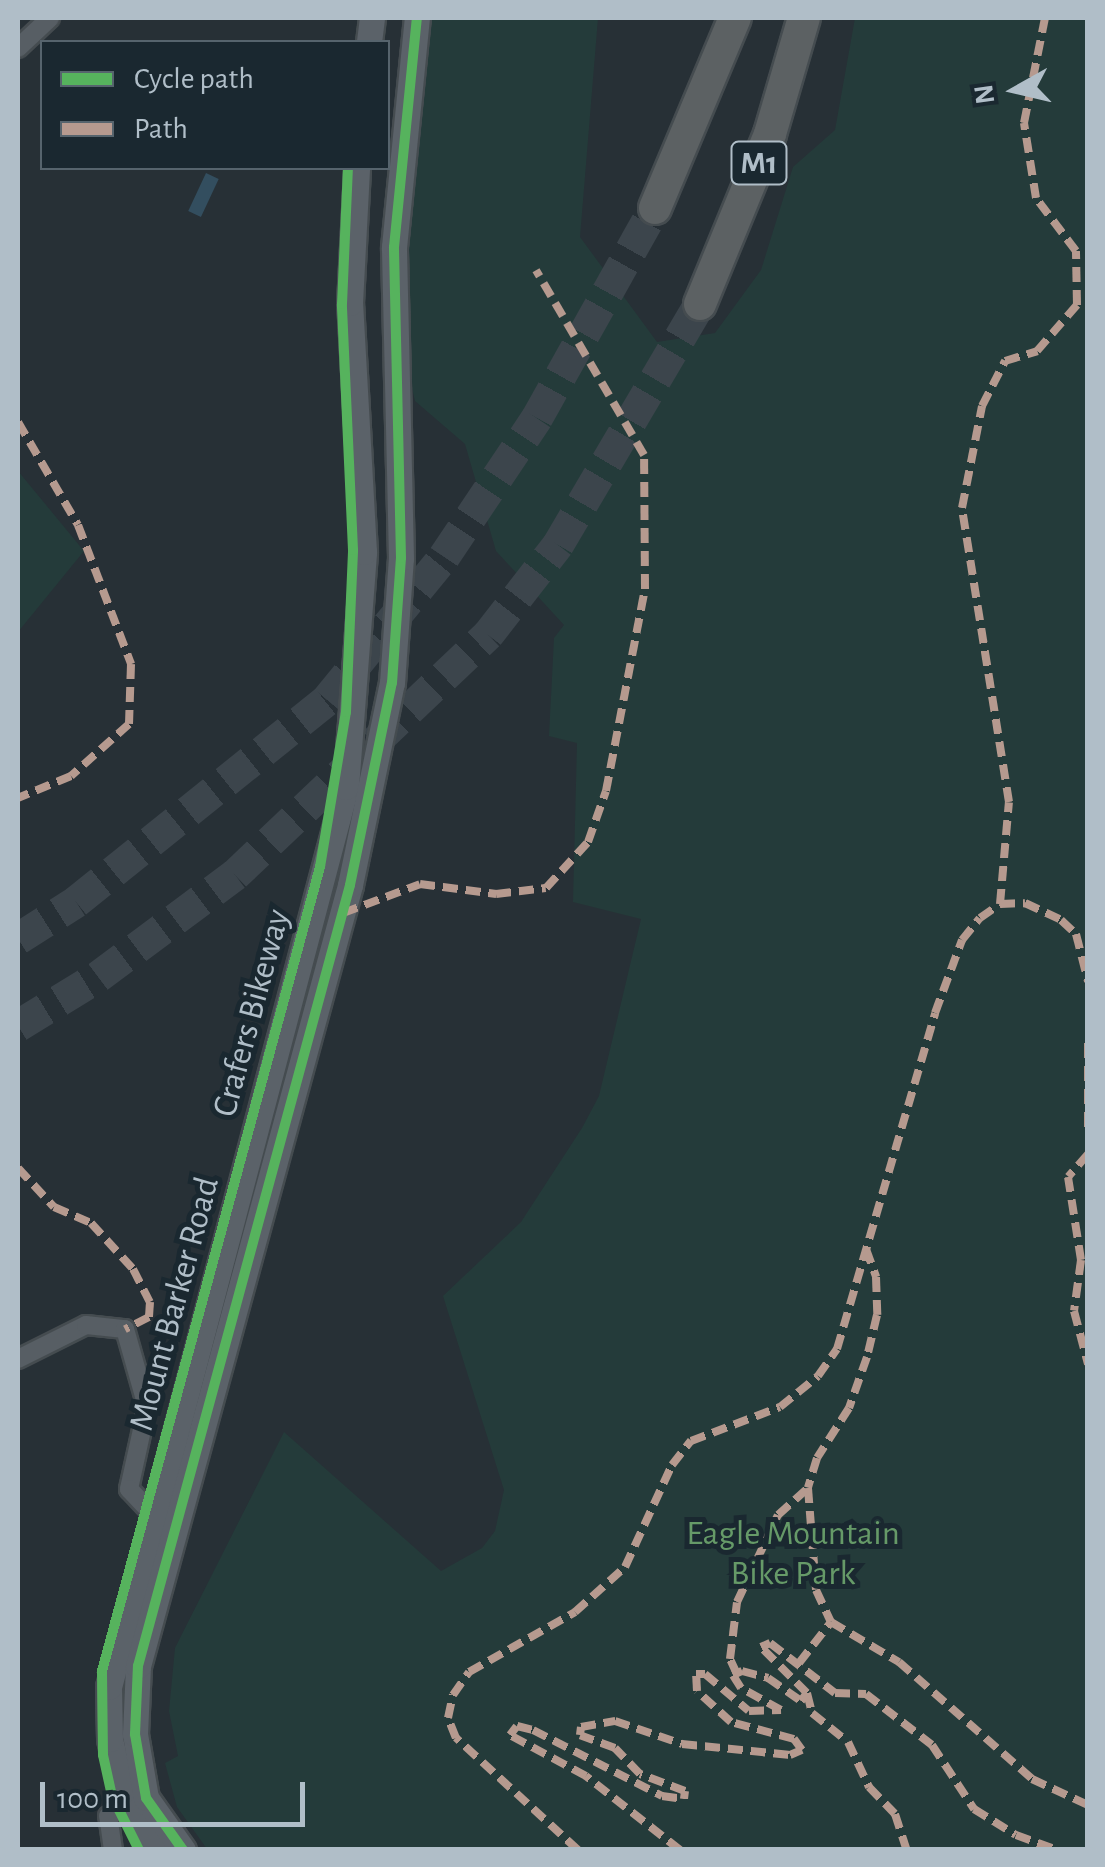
<!DOCTYPE html>
<style>
body{margin:0}
#map{position:relative;width:1105px;height:1867px;overflow:hidden;background:#273036;font-family:"Alegreya Sans",sans-serif}
div>[style]{position:absolute}
.green>*{inset:0;background:#243b3a}
.water>*{inset:0;background:#334e5f;transform-origin:0 0}
.highway-tunnel>*{height:32px;margin-top:-16px;transform-origin:0;background:repeating-linear-gradient(90deg,#3c454c 0 32px,transparent 0 48px)}
.roads{filter:drop-shadow(2px 0 #454c50) drop-shadow(-2px 0 #454c50) drop-shadow(0 2px #454c50) drop-shadow(0 -2px #454c50)}
.street>*{height:18px;margin:-9px;padding:0 9px;transform-origin:9px;border-radius:9px;background:#575e64}
.secondary>*{height:25px;margin:-12.5px;padding:0 12.5px;transform-origin:12.5px;border-radius:12.5px;background:#5b6269}
.highway>*{height:32px;margin:-16px;padding:0 16px;transform-origin:16px;border-radius:16px;background:#5c6163}
.quiet>*{height:8px;margin-top:-4px;transform-origin:0;background:repeating-linear-gradient(90deg,#b69a8f 0 15px,transparent 0 23px)}
.cycleway>*{height:10px;margin:-5px;padding:0 5px;transform-origin:5px;border-radius:5px;background:#56b35d}
span{translate:-50% -50%;white-space:nowrap;text-align:center;line-height:1.15;-webkit-text-stroke:10px #1a2830;paint-order:stroke}
.shield-label span{padding:2px 8px;background:#1a2830;border:2px solid;border-radius:8px;-webkit-text-stroke-width:0}
.shield-label{font-size:32px;color:#b0bec8;font-weight:700}
.street-label{font-size:35px;color:#b0bec8}
.park-label{font-size:35px;color:#669a68}
.frame{position:absolute;inset:0;border:20px solid #b0bec8;pointer-events:none}
.legend{position:absolute;left:40px;top:40px;width:350px;height:130px;box-sizing:border-box;background:#1a2830;border:2px solid #56646d;margin:0;padding:12px 18px;list-style:none;font-size:30px;color:#b0bec8}
.legend li{display:flex;align-items:center;gap:20px;height:50px}
.legend b{width:50px;border:2px solid #56646d}
.north{position:absolute;left:965px;top:40px;width:100px;height:100px;-webkit-text-stroke:8px #1a2830;paint-order:stroke;rotate:262deg;font-size:28px;font-weight:700;line-height:40px;text-align:center;color:#b0bec8}
.north::after{content:'';display:block;margin:auto;width:35px;height:45px;background:#b0bec8;clip-path:polygon(50% 0,100% 100%,50% 72%,0 100%)}
.scale{position:absolute;left:40px;top:1782px;width:265px;height:45px;box-sizing:border-box;border:5px solid #b0bec8;border-top:0;padding-left:12px;font-size:30px;line-height:35px;white-space:nowrap;color:#b0bec8;-webkit-text-stroke:8px #1a2830;paint-order:stroke}
</style>
<div id="map">
<div class="green">
<i style="clip-path:polygon(417px 18px,598px 18px,580px 237px,657px 342px,715px 333px,761px 270px,793px 167px,835px 130px,855px 18px,1087px 18px,1087px 1849px,207px 1849px,177px 1807px,165px 1763px,178px 1756px,169px 1711px,175px 1648px,284px 1432px,441px 1571px,482px 1548px,495px 1531px,504px 1490px,443px 1296px,521px 1222px,582px 1128px,599px 1096px,641px 919px,573px 902px,577px 743px,549px 736px,554px 638px,564px 625px,496px 551px,465px 444px,415px 401px,394px 311px)"></i>
<i style="clip-path:polygon(18px 471px,84px 551px,18px 632px)"></i>
</div>
<div class="water">
<i style="left:206px;top:173px;width:14px;height:42px;rotate:25deg"></i>
</div>
<div class="highway-tunnel">
<i style="left:18px;top:939px;width:69px;rotate:-32.5deg"></i>
<i style="left:76px;top:902px;width:322px;rotate:-38.8deg"></i>
<i style="left:327px;top:700px;width:185px;rotate:-50.7deg"></i>
<i style="left:444px;top:557px;width:167px;rotate:-56.2deg"></i>
<i style="left:537px;top:418px;width:241px;rotate:-60.7deg"></i>
<i style="left:18px;top:1026px;width:94px;rotate:-31.5deg"></i>
<i style="left:98px;top:977px;width:171px;rotate:-36.7deg"></i>
<i style="left:235px;top:875px;width:349px;rotate:-43.5deg"></i>
<i style="left:488px;top:635px;width:114px;rotate:-52.1deg"></i>
<i style="left:558px;top:545px;width:280px;rotate:-59.5deg"></i>
</div>
<div class="roads">
<div class="street">
<i style="left:18px;top:48px;width:44px;rotate:-43.2deg"></i>
<i style="left:18px;top:1359px;width:76px;rotate:-26.6deg"></i>
<i style="left:86px;top:1325px;width:39px;rotate:6deg"></i>
<i style="left:125px;top:1329px;width:81px;rotate:74.2deg"></i>
<i style="left:147px;top:1407px;width:84px;rotate:102.4deg"></i>
<i style="left:129px;top:1489px;width:44px;rotate:46.8deg"></i>
<i style="left:113px;top:1850px;width:34px;rotate:-98deg"></i>
<i style="left:108px;top:1816px;width:32px;rotate:-26deg"></i>
</div>
<div class="secondary">
<i style="left:369px;top:42px;width:24px;rotate:-83deg"></i>
<i style="left:154px;top:1850px;width:67px;rotate:-118.5deg"></i>
<i style="left:122px;top:1791px;width:53px;rotate:-103deg"></i>
<i style="left:110px;top:1739px;width:52px;rotate:-91.1deg"></i>
<i style="left:109px;top:1687px;width:931px;rotate:-75.25deg"></i>
<i style="left:346px;top:787px;width:236px;rotate:-85.6deg"></i>
<i style="left:364px;top:552px;width:249px;rotate:-93.2deg"></i>
<i style="left:350px;top:303px;width:135px;rotate:-87deg"></i>
<i style="left:183px;top:1850px;width:64px;rotate:-125.4deg"></i>
<i style="left:146px;top:1798px;width:65px;rotate:-99.8deg"></i>
<i style="left:135px;top:1734px;width:68px;rotate:-87.5deg"></i>
<i style="left:138px;top:1666px;width:809px;rotate:-74.81deg"></i>
<i style="left:350px;top:885px;width:206px;rotate:-78.3deg"></i>
<i style="left:392px;top:683px;width:125px;rotate:-85.9deg"></i>
<i style="left:401px;top:558px;width:311px;rotate:-91.3deg"></i>
<i style="left:394px;top:247px;width:230px;rotate:-84.3deg"></i>
</div>
<div class="highway">
<i style="left:655px;top:208px;width:206px;rotate:-67.2deg"></i>
<i style="left:700px;top:304px;width:184px;rotate:-67.6deg"></i>
<i style="left:770px;top:134px;width:121px;rotate:-73.7deg"></i>
</div>
</div>
<div class="quiet">
<i style="left:18px;top:422px;width:119px;rotate:59.8deg"></i>
<i style="left:78px;top:525px;width:149px;rotate:69.1deg"></i>
<i style="left:131px;top:664px;width:60px;rotate:91.9deg"></i>
<i style="left:129px;top:724px;width:78px;rotate:138.1deg"></i>
<i style="left:71px;top:776px;width:57px;rotate:157.5deg"></i>
<i style="left:1000px;top:904px;width:102px;rotate:-85deg"></i>
<i style="left:1009px;top:802px;width:298px;rotate:-99.1deg"></i>
<i style="left:962px;top:508px;width:104px;rotate:-78.9deg"></i>
<i style="left:982px;top:406px;width:51px;rotate:-62.9deg"></i>
<i style="left:1005px;top:361px;width:34px;rotate:-17deg"></i>
<i style="left:1037px;top:351px;width:61px;rotate:-49deg"></i>
<i style="left:1077px;top:305px;width:54px;rotate:-91.1deg"></i>
<i style="left:1076px;top:251px;width:66px;rotate:-127deg"></i>
<i style="left:1036px;top:198px;width:76px;rotate:-99.1deg"></i>
<i style="left:1024px;top:123px;width:107px;rotate:-78.7deg"></i>
<i style="left:343px;top:913px;width:82px;rotate:-20.6deg"></i>
<i style="left:420px;top:884px;width:77px;rotate:7.5deg"></i>
<i style="left:496px;top:894px;width:50px;rotate:-6.8deg"></i>
<i style="left:546px;top:888px;width:62px;rotate:-47.6deg"></i>
<i style="left:588px;top:842px;width:54px;rotate:-70.6deg"></i>
<i style="left:606px;top:791px;width:206px;rotate:-79.1deg"></i>
<i style="left:645px;top:589px;width:134px;rotate:-90.4deg"></i>
<i style="left:644px;top:455px;width:214px;rotate:-120.3deg"></i>
<i style="left:1088px;top:1043px;width:92px;rotate:90deg"></i>
<i style="left:1088px;top:1154px;width:30px;rotate:131deg"></i>
<i style="left:1068px;top:1177px;width:84px;rotate:81.1deg"></i>
<i style="left:1081px;top:1260px;width:51px;rotate:97.8deg"></i>
<i style="left:1074px;top:1311px;width:55px;rotate:75.2deg"></i>
<i style="left:18px;top:1168px;width:53px;rotate:47.3deg"></i>
<i style="left:54px;top:1207px;width:40px;rotate:23.4deg"></i>
<i style="left:91px;top:1223px;width:62px;rotate:47.6deg"></i>
<i style="left:133px;top:1269px;width:37px;rotate:63deg"></i>
<i style="left:150px;top:1302px;width:15px;rotate:94deg"></i>
<i style="left:149px;top:1317px;width:27px;rotate:153deg"></i>
<i style="left:866px;top:1249px;width:30px;rotate:70deg"></i>
<i style="left:876px;top:1277px;width:38px;rotate:88deg"></i>
<i style="left:877px;top:1315px;width:43px;rotate:103.4deg"></i>
<i style="left:867px;top:1357px;width:54px;rotate:109.4deg"></i>
<i style="left:849px;top:1408px;width:59px;rotate:122.6deg"></i>
<i style="left:817px;top:1458px;width:31px;rotate:107deg"></i>
<i style="left:808px;top:1488px;width:102px;rotate:85.5deg"></i>
<i style="left:816px;top:1590px;width:35px;rotate:65deg"></i>
<i style="left:831px;top:1622px;width:79px;rotate:30.5deg"></i>
<i style="left:899px;top:1662px;width:177px;rotate:41.3deg"></i>
<i style="left:1032px;top:1779px;width:62px;rotate:24.9deg"></i>
<i style="left:799px;top:1663px;width:52px;rotate:-52deg"></i>
<i style="left:737px;top:1674px;width:17px;rotate:-115deg"></i>
<i style="left:730px;top:1659px;width:57px;rotate:-83deg"></i>
<i style="left:737px;top:1602px;width:96px;rotate:-64.8deg"></i>
<i style="left:778px;top:1515px;width:40px;rotate:-42deg"></i>
<i style="left:807px;top:1693px;width:21px;rotate:76deg"></i>
<i style="left:812px;top:1713px;width:46px;rotate:38.9deg"></i>
<i style="left:848px;top:1742px;width:50px;rotate:65deg"></i>
<i style="left:869px;top:1787px;width:37px;rotate:46deg"></i>
<i style="left:895px;top:1814px;width:38px;rotate:72deg"></i>
<i style="left:578px;top:1850px;width:166px;rotate:-137.4deg"></i>
<i style="left:456px;top:1738px;width:22px;rotate:-112deg"></i>
<i style="left:448px;top:1718px;width:24px;rotate:-78deg"></i>
<i style="left:453px;top:1695px;width:28px;rotate:-55deg"></i>
<i style="left:469px;top:1672px;width:122px;rotate:-29.5deg"></i>
<i style="left:575px;top:1612px;width:67px;rotate:-42deg"></i>
<i style="left:625px;top:1567px;width:112px;rotate:-65.3deg"></i>
<i style="left:672px;top:1465px;width:31px;rotate:-52deg"></i>
<i style="left:691px;top:1441px;width:95px;rotate:-20.9deg"></i>
<i style="left:780px;top:1407px;width:49px;rotate:-39.2deg"></i>
<i style="left:818px;top:1376px;width:33px;rotate:-55deg"></i>
<i style="left:837px;top:1349px;width:350px;rotate:-73.7deg"></i>
<i style="left:935px;top:1013px;width:78px;rotate:-69.7deg"></i>
<i style="left:962px;top:940px;width:28px;rotate:-51deg"></i>
<i style="left:980px;top:918px;width:24px;rotate:-35deg"></i>
<i style="left:1000px;top:904px;width:25px;rotate:-2deg"></i>
<i style="left:1025px;top:903px;width:40px;rotate:25deg"></i>
<i style="left:1061px;top:920px;width:21px;rotate:43deg"></i>
<i style="left:1076px;top:934px;width:49px;rotate:75.7deg"></i>
<i style="left:680px;top:1850px;width:120px;rotate:-141.8deg"></i>
<i style="left:586px;top:1776px;width:86px;rotate:-151.7deg"></i>
<i style="left:510px;top:1735px;width:11px;rotate:-52deg"></i>
<i style="left:517px;top:1726px;width:16px;rotate:14deg"></i>
<i style="left:533px;top:1730px;width:145px;rotate:27.1deg"></i>
<i style="left:662px;top:1796px;width:22px;rotate:8deg"></i>
<i style="left:684px;top:1799px;width:8px;rotate:-83deg"></i>
<i style="left:685px;top:1791px;width:48px;rotate:-159.3deg"></i>
<i style="left:640px;top:1774px;width:36px;rotate:-134deg"></i>
<i style="left:615px;top:1748px;width:37px;rotate:-160deg"></i>
<i style="left:580px;top:1735px;width:8px;rotate:-83deg"></i>
<i style="left:581px;top:1727px;width:35px;rotate:-10deg"></i>
<i style="left:615px;top:1721px;width:71px;rotate:18.9deg"></i>
<i style="left:682px;top:1744px;width:109px;rotate:5.8deg"></i>
<i style="left:790px;top:1755px;width:13px;rotate:-23deg"></i>
<i style="left:802px;top:1750px;width:14px;rotate:-126deg"></i>
<i style="left:794px;top:1739px;width:65px;rotate:-164.9deg"></i>
<i style="left:731px;top:1722px;width:46px;rotate:-137.6deg"></i>
<i style="left:697px;top:1691px;width:17px;rotate:-93deg"></i>
<i style="left:696px;top:1674px;width:9px"></i>
<i style="left:705px;top:1674px;width:57px;rotate:40.1deg"></i>
<i style="left:749px;top:1711px;width:32px;rotate:-2deg"></i>
<i style="left:781px;top:1710px;width:46px;rotate:-151.2deg"></i>
<i style="left:741px;top:1688px;width:15px;rotate:-122deg"></i>
<i style="left:733px;top:1675px;width:10px;rotate:-24deg"></i>
<i style="left:742px;top:1671px;width:27px;rotate:15deg"></i>
<i style="left:768px;top:1678px;width:40px;rotate:34.9deg"></i>
<i style="left:801px;top:1701px;width:10px;rotate:-53deg"></i>
<i style="left:807px;top:1693px;width:65px;rotate:-135deg"></i>
<i style="left:761px;top:1647px;width:10px;rotate:-24deg"></i>
<i style="left:770px;top:1643px;width:82px;rotate:37.6deg"></i>
<i style="left:835px;top:1693px;width:31px;rotate:2deg"></i>
<i style="left:866px;top:1694px;width:83px;rotate:37.7deg"></i>
<i style="left:932px;top:1745px;width:77px;rotate:56.7deg"></i>
<i style="left:974px;top:1809px;width:49px;rotate:31.8deg"></i>
<i style="left:1016px;top:1835px;width:44px;rotate:20.1deg"></i>
</div>
<div class="cycleway">
<i style="left:139px;top:1850px;width:60px;rotate:-116.6deg"></i>
<i style="left:112px;top:1796px;width:42px;rotate:-102.4deg"></i>
<i style="left:103px;top:1755px;width:84px;rotate:-90.7deg"></i>
<i style="left:102px;top:1671px;width:833px;rotate:-74.83deg"></i>
<i style="left:320px;top:867px;width:157px;rotate:-80.5deg"></i>
<i style="left:346px;top:712px;width:162px;rotate:-87.5deg"></i>
<i style="left:353px;top:550px;width:246px;rotate:-92.6deg"></i>
<i style="left:342px;top:304px;width:136px;rotate:-87.5deg"></i>
<i style="left:183px;top:1850px;width:64px;rotate:-125.4deg"></i>
<i style="left:146px;top:1798px;width:65px;rotate:-99.8deg"></i>
<i style="left:135px;top:1734px;width:68px;rotate:-87.5deg"></i>
<i style="left:138px;top:1666px;width:809px;rotate:-74.81deg"></i>
<i style="left:350px;top:885px;width:206px;rotate:-78.3deg"></i>
<i style="left:392px;top:683px;width:125px;rotate:-85.9deg"></i>
<i style="left:401px;top:558px;width:311px;rotate:-91.3deg"></i>
<i style="left:394px;top:247px;width:230px;rotate:-84.3deg"></i>
</div>
<div class="shield-label">
<span style="left:759px;top:163px">M1</span>
</div>
<div class="street-label">
<span style="left:252px;top:1013px;rotate:-75deg">Crafers Bikeway</span>
<span style="left:175px;top:1304px;rotate:-75deg">Mount Barker Road</span>
</div>
<div class="park-label">
<span style="left:793px;top:1554px">Eagle Mountain<br>Bike Park</span>
</div>
<div class="frame"></div>
<ul class="legend">
<li><b style="height:12px;background:#56b35d"></b>Cycle path</li>
<li><b style="height:12px;background:#b69a8f"></b>Path</li>
</ul>
<div class="north">N</div>
<div class="scale">100 m</div>
</div>
